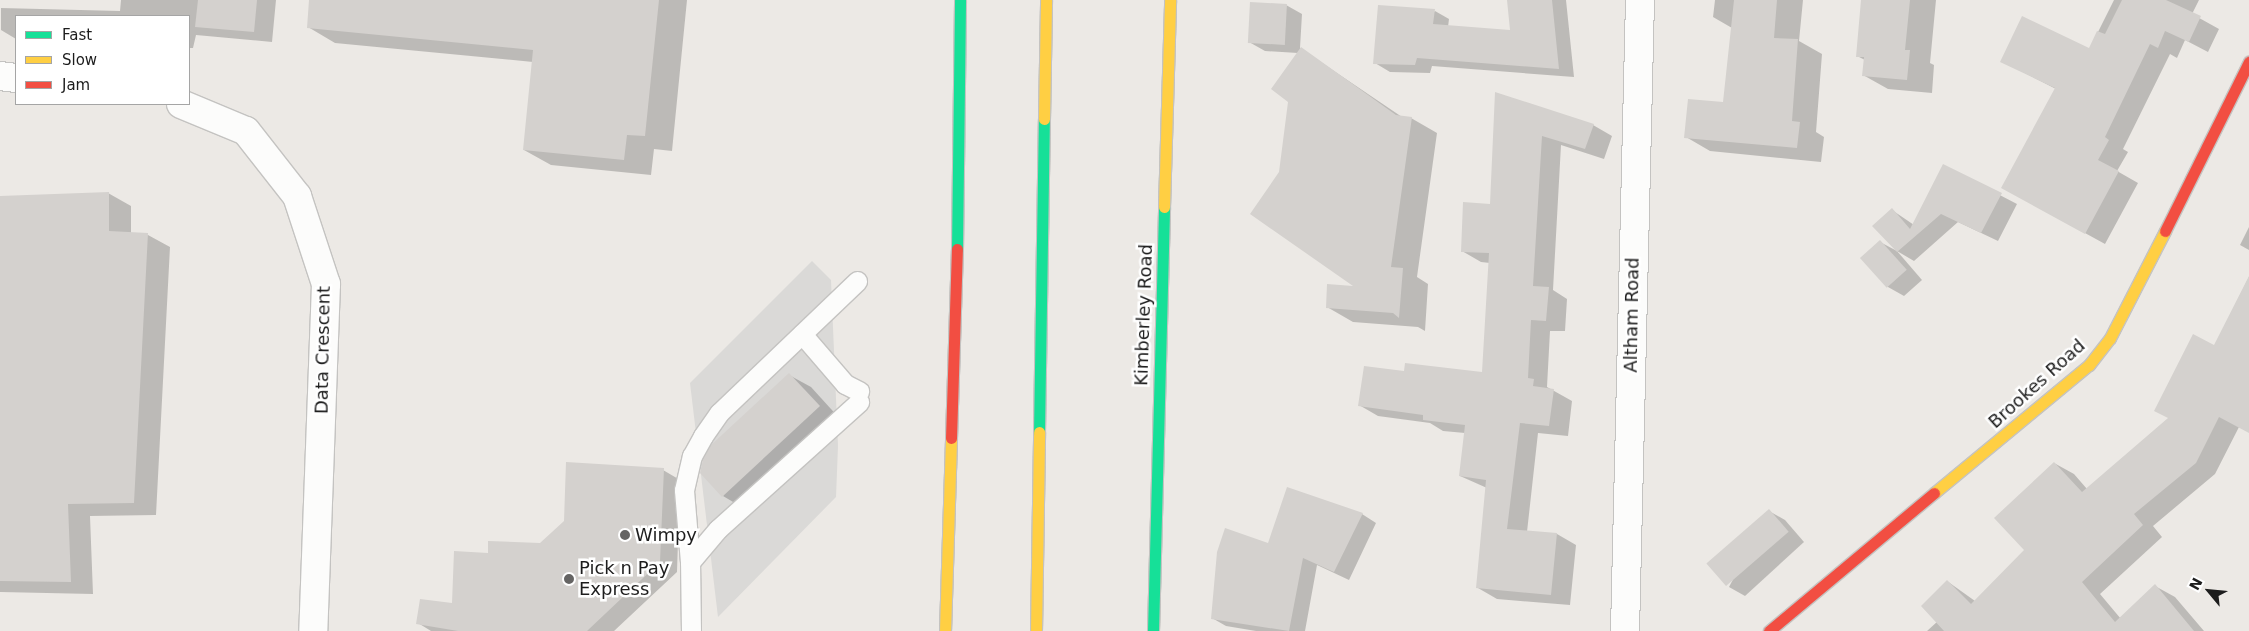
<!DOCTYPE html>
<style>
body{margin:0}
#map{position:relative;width:2249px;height:631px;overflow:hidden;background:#ece9e5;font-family:"DejaVu Sans",sans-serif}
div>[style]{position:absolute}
.parking>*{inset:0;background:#dad9d7}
.shadow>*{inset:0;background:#0003}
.building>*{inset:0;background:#d4d1ce;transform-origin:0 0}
.roads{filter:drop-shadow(1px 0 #c4c3c1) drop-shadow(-1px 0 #c4c3c1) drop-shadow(0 1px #c4c3c1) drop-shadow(0 -1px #c4c3c1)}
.lane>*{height:19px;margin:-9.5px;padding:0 9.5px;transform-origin:9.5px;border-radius:9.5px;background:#fcfcfb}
.street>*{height:28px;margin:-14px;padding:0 14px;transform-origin:14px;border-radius:14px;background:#fcfcfb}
.fast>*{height:11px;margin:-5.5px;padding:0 5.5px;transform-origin:5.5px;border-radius:5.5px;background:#16e098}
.slow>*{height:11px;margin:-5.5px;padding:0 5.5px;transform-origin:5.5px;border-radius:5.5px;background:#ffcf43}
.jam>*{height:11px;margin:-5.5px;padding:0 5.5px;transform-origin:5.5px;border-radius:5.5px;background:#f24e42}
.dots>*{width:14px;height:14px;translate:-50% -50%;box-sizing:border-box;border:2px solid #fff;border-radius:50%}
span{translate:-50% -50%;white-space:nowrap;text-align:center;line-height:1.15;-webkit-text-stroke:5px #fff;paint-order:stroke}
.street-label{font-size:18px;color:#1d1d1d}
.poi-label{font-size:18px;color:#1d1d1d}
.left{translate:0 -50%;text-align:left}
.legend{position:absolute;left:15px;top:15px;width:175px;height:90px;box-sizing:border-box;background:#fff;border:1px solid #a5a5a5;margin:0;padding:6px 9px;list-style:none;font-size:15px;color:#1d1d1d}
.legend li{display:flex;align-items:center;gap:10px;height:25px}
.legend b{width:25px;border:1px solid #a5a5a5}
.north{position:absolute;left:2184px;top:566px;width:50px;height:50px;-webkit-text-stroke:4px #fff;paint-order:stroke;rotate:298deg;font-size:14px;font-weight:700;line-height:20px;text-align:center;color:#1d1d1d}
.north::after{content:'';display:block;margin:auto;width:18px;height:22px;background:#1d1d1d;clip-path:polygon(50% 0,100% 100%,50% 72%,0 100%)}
</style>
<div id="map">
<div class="parking">
<i style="clip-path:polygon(812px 261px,831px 280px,838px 446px,836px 497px,718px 617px,690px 383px)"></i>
</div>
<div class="shadow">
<i style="clip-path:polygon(121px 0,276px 0,272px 42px,196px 35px,193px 48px,189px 48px,189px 16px,16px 16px,16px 39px,1px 30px,1px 8px,120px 11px)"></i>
<i style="clip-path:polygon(311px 0,687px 0,672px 151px,654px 149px,651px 175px,551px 165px,524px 150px,533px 62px,335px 43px,308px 27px)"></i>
<i style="clip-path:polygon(1508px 0,1566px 0,1574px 77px,1432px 66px,1430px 73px,1390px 72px,1375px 63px,1435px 11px,1449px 19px,1448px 27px,1512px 31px)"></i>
<i style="clip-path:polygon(1715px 0,1803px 0,1799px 41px,1822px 54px,1816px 132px,1824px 137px,1821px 162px,1710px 151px,1686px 137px,1724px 103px,1732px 28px,1713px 17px)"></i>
<i style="clip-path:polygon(1863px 0,1936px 0,1930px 63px,1934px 65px,1932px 93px,1888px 89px,1863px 75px,1865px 60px,1857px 56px)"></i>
<i style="clip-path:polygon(2114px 0,2199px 0,2192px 14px,2219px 29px,2208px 52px,2185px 40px,2177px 58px,2170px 54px,2123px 149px,2128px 152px,2117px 171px,2138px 183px,2105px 244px,2021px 198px,2056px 89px,2001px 61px,2089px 50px)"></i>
<i style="clip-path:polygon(1286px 5px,1302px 14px,1300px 48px,1402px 117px,1411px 118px,1437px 133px,1417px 277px,1428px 284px,1425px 331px,1418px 327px,1353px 322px,1327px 307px,1358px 287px,1280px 173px,1298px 53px,1265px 51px,1249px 42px)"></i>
<i style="clip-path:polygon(1496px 93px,1593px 125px,1612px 136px,1604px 159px,1561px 145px,1553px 290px,1567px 299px,1565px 331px,1550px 331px,1547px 387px,1572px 401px,1568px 436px,1538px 433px,1527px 532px,1557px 534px,1576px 545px,1570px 605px,1497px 599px,1478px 588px,1487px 488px,1460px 476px,1465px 433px,1443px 431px,1430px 423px,1378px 416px,1359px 405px,1405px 372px,1483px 374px,1490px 263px,1481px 262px,1462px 251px,1491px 205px)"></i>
<i style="clip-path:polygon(1944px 166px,2017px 204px,1998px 241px,1958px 222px,1914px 261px,1897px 251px,1892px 210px,1914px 225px)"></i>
<i style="clip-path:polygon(108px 193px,131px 206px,131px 233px,148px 235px,170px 247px,156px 515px,90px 516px,93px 594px,0 592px,0 197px)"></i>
<i style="clip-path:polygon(2249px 227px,2249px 250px,2240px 245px)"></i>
<i style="clip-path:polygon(1880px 242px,1897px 251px,1922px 280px,1904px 296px,1888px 287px,1862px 258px)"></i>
<i style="clip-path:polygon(2249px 277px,2249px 432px,2239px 427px,2215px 474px,2153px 526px,2162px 537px,2100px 594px,2121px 619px,2155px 586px,2175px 597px,2204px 631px,1927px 631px,1938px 621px,1947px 581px,1975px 601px,2026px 550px,2054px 463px,2074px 474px,2087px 489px,2169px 418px,2215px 346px)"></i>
<i style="clip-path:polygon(789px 375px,811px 387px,841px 420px,745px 509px,723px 496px)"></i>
<i style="clip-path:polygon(663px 470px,680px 480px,677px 572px,614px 631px,431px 631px,418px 623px,453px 605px,489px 554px,540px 544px)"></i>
<i style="clip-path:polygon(1769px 511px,1785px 520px,1804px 542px,1745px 596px,1729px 587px)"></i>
<i style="clip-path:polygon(1362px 514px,1376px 523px,1349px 580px,1317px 565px,1305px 631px,1256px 631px,1226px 626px,1212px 618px,1268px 545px)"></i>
</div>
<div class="building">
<i style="clip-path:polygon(198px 0,257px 0,254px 32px,195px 27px)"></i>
<i style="clip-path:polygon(309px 0,659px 0,645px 136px,627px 135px,624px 160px,523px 150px,533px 50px,307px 28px)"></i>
<i style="clip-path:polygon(1507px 0,1552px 0,1559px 69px,1417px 58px,1415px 65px,1373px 64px,1378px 5px,1435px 9px,1433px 24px,1510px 30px)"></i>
<i style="clip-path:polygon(1734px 0,1777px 0,1774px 38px,1798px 39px,1792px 121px,1800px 122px,1797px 148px,1684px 138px,1688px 99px,1723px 102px)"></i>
<i style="clip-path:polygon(1861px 0,1910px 0,1905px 50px,1910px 50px,1907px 80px,1862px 76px,1864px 57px,1856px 57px)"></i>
<i style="clip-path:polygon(2122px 0,2166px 0,2201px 16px,2189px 42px,2165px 31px,2158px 48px,2150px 44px,2105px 137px,2109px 140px,2098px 160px,2119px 171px,2085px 234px,2001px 188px,2055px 88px,2000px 62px,2022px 16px,2089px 48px,2097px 31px,2105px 34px)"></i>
<i style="left:1250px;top:2px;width:37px;height:41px;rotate:3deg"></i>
<i style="clip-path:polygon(1301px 47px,1396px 115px,1412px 117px,1391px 267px,1403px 268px,1399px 318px,1393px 313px,1326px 308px,1327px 284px,1353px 286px,1250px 214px,1279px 172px,1288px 102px,1271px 89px)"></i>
<i style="clip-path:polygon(1495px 92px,1594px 124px,1585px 149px,1542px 136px,1533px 286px,1549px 287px,1546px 321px,1531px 320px,1528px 378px,1534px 379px,1533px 386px,1554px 389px,1549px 426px,1520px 423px,1507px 529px,1557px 533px,1551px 595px,1476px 588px,1486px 480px,1459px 476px,1465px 425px,1423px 420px,1423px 415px,1358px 406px,1364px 366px,1404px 371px,1405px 363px,1482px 372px,1489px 253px,1461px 252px,1463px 202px,1490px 204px)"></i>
<i style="clip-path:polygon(1943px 164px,2002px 193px,1981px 233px,1941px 214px,1897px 252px,1872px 226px,1892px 208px,1910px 229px)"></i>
<i style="clip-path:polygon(109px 192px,109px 231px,148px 233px,134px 503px,68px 504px,71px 582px,0 581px,0 196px)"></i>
<i style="left:1880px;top:240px;width:40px;height:27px;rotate:48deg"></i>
<i style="clip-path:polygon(2249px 276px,2249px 433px,2219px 417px,2196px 463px,2134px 514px,2143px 525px,2082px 582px,2115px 622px,2155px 584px,2194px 631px,1944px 631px,1921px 606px,1947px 580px,1971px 604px,2024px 550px,1994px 518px,2054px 462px,2082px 492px,2168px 418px,2154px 411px,2193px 334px,2214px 345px)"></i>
<i style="clip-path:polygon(789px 373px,820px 406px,722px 497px,700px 473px,703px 460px,710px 446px)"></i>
<i style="clip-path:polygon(566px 462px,664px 468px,660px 562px,587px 631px,458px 631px,416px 624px,420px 599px,452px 603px,454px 551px,488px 553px,488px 541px,540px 543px,564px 521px)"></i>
<i style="clip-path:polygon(1287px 487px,1363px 513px,1334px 572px,1303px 558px,1289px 631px,1211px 619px,1217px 552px,1225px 528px,1268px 543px)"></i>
<i style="left:1769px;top:509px;width:30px;height:83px;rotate:49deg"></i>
</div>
<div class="roads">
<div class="lane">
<i style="left:802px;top:334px;width:66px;rotate:49.3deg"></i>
<i style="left:845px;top:384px;width:16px;rotate:27deg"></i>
<i style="left:690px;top:562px;width:72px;rotate:-94.8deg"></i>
<i style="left:684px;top:490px;width:35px;rotate:-77deg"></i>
<i style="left:692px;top:456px;width:23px;rotate:-61deg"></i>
<i style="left:703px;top:436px;width:28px;rotate:-55deg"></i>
<i style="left:719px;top:413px;width:191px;rotate:-43.7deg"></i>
<i style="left:691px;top:631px;width:69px;rotate:-90.8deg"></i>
<i style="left:690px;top:562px;width:43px;rotate:-49.7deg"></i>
<i style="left:718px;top:529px;width:190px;rotate:-42deg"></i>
</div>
<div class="street">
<i style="left:0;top:76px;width:16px;rotate:7deg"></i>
<i style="left:181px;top:104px;width:70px;rotate:22.6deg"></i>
<i style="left:246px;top:131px;width:83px;rotate:51.9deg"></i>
<i style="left:297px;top:196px;width:93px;rotate:71.8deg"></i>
<i style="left:326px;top:284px;width:347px;rotate:92.1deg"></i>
<i style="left:1625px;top:631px;width:631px;rotate:-88.64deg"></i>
</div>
<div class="fast">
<i style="left:957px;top:249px;width:249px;rotate:-89.3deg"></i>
<i style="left:1039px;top:432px;width:313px;rotate:-89.1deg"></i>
<i style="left:1153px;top:631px;width:424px;rotate:-88.5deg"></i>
</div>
<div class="slow">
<i style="left:1044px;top:119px;width:119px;rotate:-89deg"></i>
<i style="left:1164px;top:207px;width:207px;rotate:-88.3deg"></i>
<i style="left:1934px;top:493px;width:201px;rotate:-39.6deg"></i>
<i style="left:2089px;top:365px;width:34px;rotate:-52deg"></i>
<i style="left:2110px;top:338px;width:120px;rotate:-62.8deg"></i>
<i style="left:945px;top:631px;width:193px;rotate:-88.2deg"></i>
<i style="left:1036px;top:631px;width:199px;rotate:-89.1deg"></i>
</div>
<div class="jam">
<i style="left:2165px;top:231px;width:189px;rotate:-63.6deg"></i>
<i style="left:951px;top:438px;width:189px;rotate:-88.2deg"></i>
<i style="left:1769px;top:631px;width:215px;rotate:-39.9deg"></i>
</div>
</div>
<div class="dots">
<i style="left:625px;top:535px;background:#656463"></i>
<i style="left:569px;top:579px;background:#656463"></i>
</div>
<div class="street-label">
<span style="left:1144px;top:315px;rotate:-88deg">Kimberley Road</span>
<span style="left:1632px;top:315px;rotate:-89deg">Altham Road</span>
<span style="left:323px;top:350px;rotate:-89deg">Data Crescent</span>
<span style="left:2037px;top:384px;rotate:-42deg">Brookes Road</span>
</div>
<div class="poi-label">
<span class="left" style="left:635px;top:535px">Wimpy</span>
<span class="left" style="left:579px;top:579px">Pick n Pay<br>Express</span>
</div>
<ul class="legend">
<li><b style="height:6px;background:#16e098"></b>Fast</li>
<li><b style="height:6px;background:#ffcf43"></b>Slow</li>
<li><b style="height:6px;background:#f24e42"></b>Jam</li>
</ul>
<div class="north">N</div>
</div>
